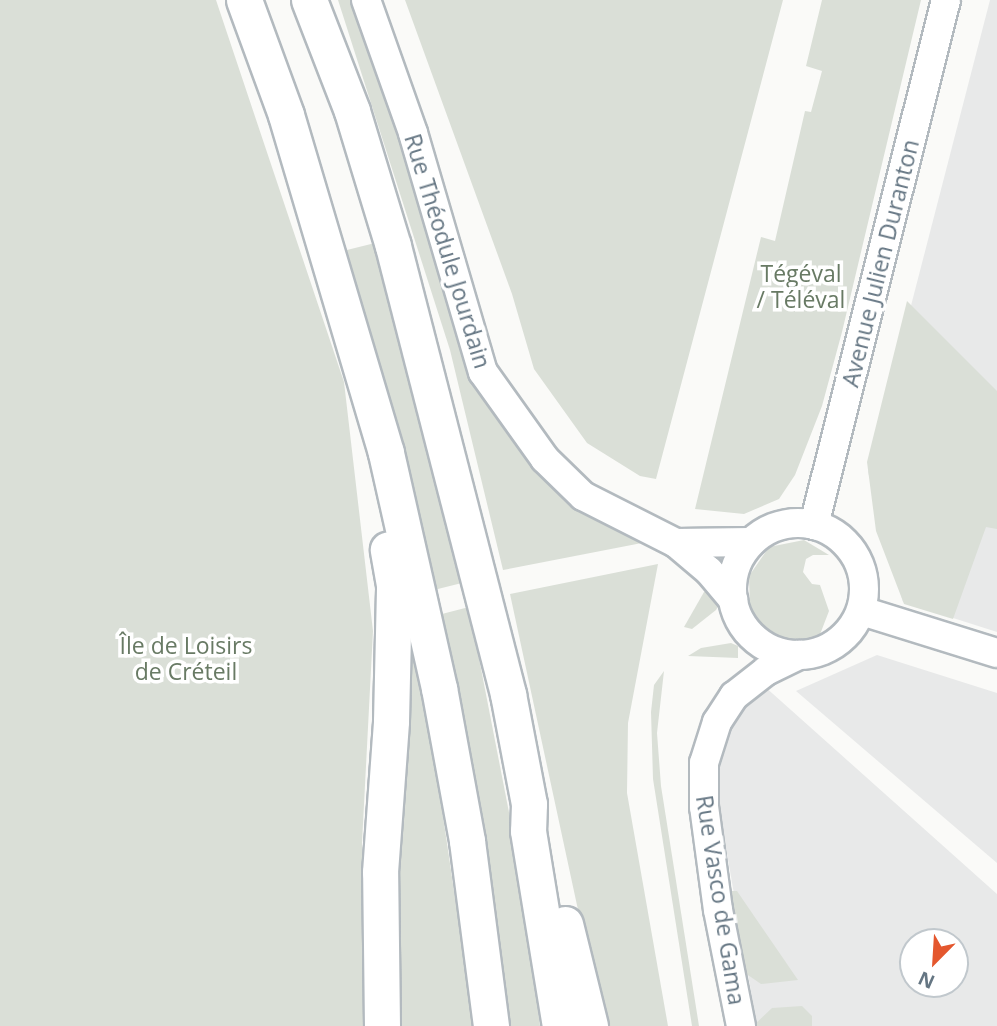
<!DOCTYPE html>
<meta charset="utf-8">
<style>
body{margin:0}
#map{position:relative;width:997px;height:1026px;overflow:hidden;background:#fafaf8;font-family:"Open Sans",sans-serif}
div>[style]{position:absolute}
.built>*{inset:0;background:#e8e9e9}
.green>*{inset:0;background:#dadfd7;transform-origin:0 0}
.roads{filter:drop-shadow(2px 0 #b3babf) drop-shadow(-2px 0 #b3babf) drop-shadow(0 2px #b3babf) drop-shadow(0 -2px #b3babf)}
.secondary>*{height:28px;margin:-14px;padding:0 14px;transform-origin:14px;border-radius:14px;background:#fff}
.secondary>.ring{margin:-14px;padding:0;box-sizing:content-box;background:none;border:28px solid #fff;border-radius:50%}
.highway>*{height:35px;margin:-17.5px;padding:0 17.5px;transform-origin:17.5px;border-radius:17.5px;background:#fff}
span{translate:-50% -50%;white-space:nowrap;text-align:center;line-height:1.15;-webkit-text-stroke:7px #fff;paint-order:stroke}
.street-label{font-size:23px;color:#657683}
.park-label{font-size:23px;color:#687a64}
.north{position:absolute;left:899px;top:928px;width:70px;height:70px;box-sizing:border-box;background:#fff;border:2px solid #c1c8cd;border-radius:50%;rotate:204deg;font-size:19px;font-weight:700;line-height:28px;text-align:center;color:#657683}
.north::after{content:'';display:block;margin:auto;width:24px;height:32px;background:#e4572e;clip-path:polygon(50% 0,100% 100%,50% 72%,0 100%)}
</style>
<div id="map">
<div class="built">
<i style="clip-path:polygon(990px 0,997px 0,997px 632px,903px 602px,868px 472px)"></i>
<i style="clip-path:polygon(877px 655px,997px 693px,997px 863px,796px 691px)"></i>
<i style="clip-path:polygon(evenodd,763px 685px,997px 894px,997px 1026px,757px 1026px,714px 779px,715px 754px,734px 716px,763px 685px,913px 942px,955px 942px,955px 984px,913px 984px,913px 942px)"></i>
</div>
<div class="green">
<i style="clip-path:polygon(0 0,216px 0,344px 382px,373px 631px,362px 843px,369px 1026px,0 1026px)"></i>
<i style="clip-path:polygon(338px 0,353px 0,392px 110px,464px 353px,542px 474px,588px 514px,647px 542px,503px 570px,450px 350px)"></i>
<i style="clip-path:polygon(405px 0,783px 0,656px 479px,640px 476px,587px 443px,534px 369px,512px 294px)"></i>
<i style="clip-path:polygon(822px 0,921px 0,842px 332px,822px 406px,795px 475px,779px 499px,744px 514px,695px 509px,761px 237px,775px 241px,805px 111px,811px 112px,822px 71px,806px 66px)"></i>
<i style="left:375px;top:243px;width:351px;height:31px;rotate:76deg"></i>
<i style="clip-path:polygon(907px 301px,997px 391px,997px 529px,986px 527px,953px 619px,904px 604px,876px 531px,867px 462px)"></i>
<i style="clip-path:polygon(804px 540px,829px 555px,813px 555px,806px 559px,803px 572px,812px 584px,820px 585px,829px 611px,819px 637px,788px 641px,759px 625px,750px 610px,749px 576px,769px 547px)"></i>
<i style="clip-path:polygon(658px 564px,628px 723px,627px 793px,668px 1026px,603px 1026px,510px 594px)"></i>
<i style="clip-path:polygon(713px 591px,719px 605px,716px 610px,692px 629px,684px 627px,704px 592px)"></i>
<i style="clip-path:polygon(469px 607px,521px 874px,540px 1026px,504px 1026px,438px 615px)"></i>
<i style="clip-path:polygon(414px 620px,474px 1026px,399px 1026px,393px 871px)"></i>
<i style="clip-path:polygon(731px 643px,738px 646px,738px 658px,688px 656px,701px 648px)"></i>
<i style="clip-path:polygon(664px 671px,657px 733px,661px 786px,699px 1026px,692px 1026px,653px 779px,651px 712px,654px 685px)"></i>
<i style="clip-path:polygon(730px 891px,737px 891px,798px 980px,761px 984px,745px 973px)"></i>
<i style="clip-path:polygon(802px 1006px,812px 1016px,812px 1026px,753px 1026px,772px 1008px)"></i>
</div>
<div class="roads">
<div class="secondary">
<i style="left:366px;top:0;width:141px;rotate:70.5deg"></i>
<i style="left:413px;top:133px;width:249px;rotate:73.7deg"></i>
<i style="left:483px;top:372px;width:107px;rotate:54.5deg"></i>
<i style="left:545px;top:459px;width:53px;rotate:44.2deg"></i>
<i style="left:583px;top:496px;width:104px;rotate:26.8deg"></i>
<i style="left:676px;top:543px;width:43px;rotate:40.3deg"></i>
<i style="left:709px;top:571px;width:38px;rotate:50deg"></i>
<i class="ring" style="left:732px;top:523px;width:104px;height:104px"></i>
<i style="left:814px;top:525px;width:541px;rotate:-75.89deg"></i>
<i style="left:676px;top:543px;width:75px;rotate:-0.8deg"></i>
<i style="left:862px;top:611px;width:141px;rotate:17.3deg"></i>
<i style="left:741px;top:1026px;width:118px;rotate:-101.2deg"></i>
<i style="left:718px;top:910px;width:104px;rotate:-97.7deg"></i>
<i style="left:704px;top:807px;width:44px;rotate:-90deg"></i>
<i style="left:704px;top:763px;width:43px;rotate:-72.4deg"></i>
<i style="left:717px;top:722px;width:31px;rotate:-57deg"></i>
<i style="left:734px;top:696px;width:41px;rotate:-38deg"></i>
<i style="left:766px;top:671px;width:37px;rotate:-26deg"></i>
</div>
<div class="highway">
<i style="left:244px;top:0;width:122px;rotate:69.9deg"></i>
<i style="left:286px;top:115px;width:352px;rotate:73.5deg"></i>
<i style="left:386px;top:453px;width:241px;rotate:77.3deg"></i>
<i style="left:439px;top:688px;width:156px;rotate:79.6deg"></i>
<i style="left:467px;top:841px;width:187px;rotate:82.6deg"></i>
<i style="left:309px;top:0;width:119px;rotate:68.8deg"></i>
<i style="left:352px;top:111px;width:141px;rotate:73.1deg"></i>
<i style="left:393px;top:246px;width:463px;rotate:75.6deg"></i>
<i style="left:508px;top:694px;width:112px;rotate:79.2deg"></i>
<i style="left:529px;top:804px;width:27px;rotate:92deg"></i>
<i style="left:528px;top:831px;width:198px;rotate:80.7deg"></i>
<i style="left:565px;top:924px;width:105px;rotate:76.2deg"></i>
<i style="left:382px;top:1026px;width:154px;rotate:-90.7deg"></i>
<i style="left:380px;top:872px;width:151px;rotate:-85.8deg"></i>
<i style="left:391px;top:721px;width:136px;rotate:-88.7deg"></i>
<i style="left:394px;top:585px;width:36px;rotate:-100deg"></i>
</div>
</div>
<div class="street-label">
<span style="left:448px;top:251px;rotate:73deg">Rue Théodule Jourdain</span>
<span style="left:880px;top:263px;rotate:-76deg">Avenue Julien Duranton</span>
<span style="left:721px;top:900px;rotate:81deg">Rue Vasco de Gama</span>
</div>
<div class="park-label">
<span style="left:801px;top:286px">Tégéval<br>/ Téléval</span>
<span style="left:186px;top:658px">Île de Loisirs<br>de Créteil</span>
</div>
<div class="north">N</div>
</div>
